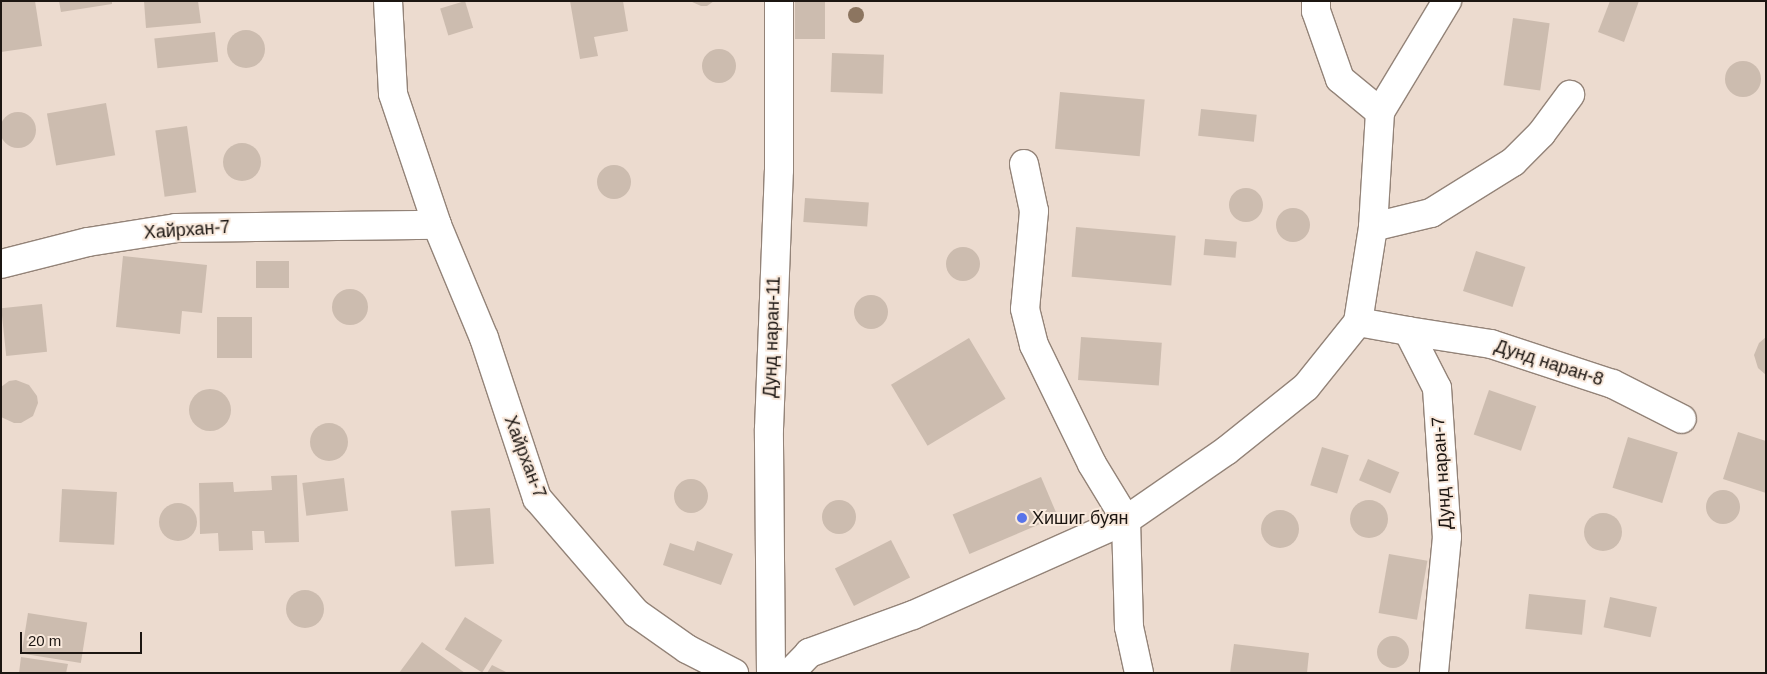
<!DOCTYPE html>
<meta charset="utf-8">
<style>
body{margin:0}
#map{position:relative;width:1767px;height:674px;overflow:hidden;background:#ecdbcf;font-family:Helvetica,sans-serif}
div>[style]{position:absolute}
.building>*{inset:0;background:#ccbcaf;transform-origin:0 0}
.round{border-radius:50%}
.roads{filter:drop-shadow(1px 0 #938378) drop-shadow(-1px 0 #938378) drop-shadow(0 1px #938378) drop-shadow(0 -1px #938378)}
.minor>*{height:28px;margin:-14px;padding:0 14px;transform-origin:14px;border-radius:14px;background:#fff}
.trees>*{width:16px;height:16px;margin:-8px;border-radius:50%;background:#8c7560}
.dots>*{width:14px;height:14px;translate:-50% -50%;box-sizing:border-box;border:2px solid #f9e9dc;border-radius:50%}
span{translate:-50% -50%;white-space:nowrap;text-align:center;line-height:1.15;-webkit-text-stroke:4px #f9e9dc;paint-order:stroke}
.street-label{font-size:18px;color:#1c1612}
.poi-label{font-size:18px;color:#1c1612}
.left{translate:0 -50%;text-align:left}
.frame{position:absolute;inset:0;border:2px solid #1c1612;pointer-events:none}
.scale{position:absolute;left:20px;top:632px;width:122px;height:22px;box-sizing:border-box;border:2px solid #1c1612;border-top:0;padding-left:6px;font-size:15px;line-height:18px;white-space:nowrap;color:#1c1612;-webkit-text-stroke:4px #f9e9dc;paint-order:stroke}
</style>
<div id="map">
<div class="building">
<i style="clip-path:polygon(1px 1px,35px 1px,42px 46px,1px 52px)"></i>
<i style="clip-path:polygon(59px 1px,112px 1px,112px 4px,61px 12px)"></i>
<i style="clip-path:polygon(144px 1px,198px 1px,201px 23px,146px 28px)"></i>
<i style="left:465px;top:1px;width:28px;height:26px;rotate:73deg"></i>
<i style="clip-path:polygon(570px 1px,623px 1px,628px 31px,594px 37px,598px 56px,580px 59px)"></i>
<i style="clip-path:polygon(690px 1px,714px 1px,707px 6px,701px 6px)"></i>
<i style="left:795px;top:1px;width:30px;height:38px"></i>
<i style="clip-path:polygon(1610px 1px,1639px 1px,1624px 42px,1598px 32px)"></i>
<i style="left:1513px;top:18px;width:37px;height:68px;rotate:8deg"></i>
<i class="round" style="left:227px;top:30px;width:38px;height:38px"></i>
<i style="left:215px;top:32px;width:30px;height:61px;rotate:84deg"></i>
<i class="round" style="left:702px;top:49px;width:34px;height:34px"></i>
<i style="left:832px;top:53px;width:52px;height:39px;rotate:2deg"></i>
<i class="round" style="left:1725px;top:61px;width:36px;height:36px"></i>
<i style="left:1060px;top:92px;width:85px;height:57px;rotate:5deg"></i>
<i style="left:106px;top:103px;width:53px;height:60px;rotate:80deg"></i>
<i style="left:1201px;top:109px;width:56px;height:27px;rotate:6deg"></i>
<i class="round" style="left:0;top:112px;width:36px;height:36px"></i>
<i style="left:187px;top:126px;width:67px;height:32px;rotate:82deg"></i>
<i class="round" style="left:223px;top:143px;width:38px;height:38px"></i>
<i class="round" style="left:597px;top:165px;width:34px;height:34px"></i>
<i class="round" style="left:1229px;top:188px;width:34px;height:34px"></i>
<i style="left:805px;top:198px;width:64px;height:24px;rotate:4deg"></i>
<i class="round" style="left:1276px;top:208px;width:34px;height:34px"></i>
<i style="left:1076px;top:227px;width:100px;height:50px;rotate:5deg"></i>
<i style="left:1205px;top:239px;width:32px;height:16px;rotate:5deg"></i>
<i class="round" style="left:946px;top:247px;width:34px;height:34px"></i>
<i style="left:1476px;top:251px;width:52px;height:42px;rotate:18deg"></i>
<i style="clip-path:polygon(123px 256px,207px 265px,202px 313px,182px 311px,180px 334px,116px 327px)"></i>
<i style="left:256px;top:261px;width:33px;height:27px"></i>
<i class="round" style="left:332px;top:289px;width:36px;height:36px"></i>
<i class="round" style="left:854px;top:295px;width:34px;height:34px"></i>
<i style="left:42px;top:304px;width:48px;height:41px;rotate:84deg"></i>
<i style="left:217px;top:317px;width:35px;height:41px"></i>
<i style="left:1081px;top:337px;width:81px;height:43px;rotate:4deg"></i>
<i style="clip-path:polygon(1766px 337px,1766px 375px,1758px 368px,1754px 355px,1759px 343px)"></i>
<i style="left:969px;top:338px;width:71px;height:91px;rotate:59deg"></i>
<i style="clip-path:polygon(16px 380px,29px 385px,37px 396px,38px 403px,33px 416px,21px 423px,14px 423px,1px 417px,1px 387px,9px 381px)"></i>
<i class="round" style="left:189px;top:389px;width:42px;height:42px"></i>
<i style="left:1489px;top:390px;width:50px;height:47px;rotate:19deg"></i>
<i class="round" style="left:310px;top:423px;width:38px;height:38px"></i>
<i style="clip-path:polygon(1738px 432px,1766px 441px,1766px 493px,1723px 479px)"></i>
<i style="left:1628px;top:437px;width:52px;height:53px;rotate:17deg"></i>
<i style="left:1322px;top:447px;width:28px;height:40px;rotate:17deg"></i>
<i style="left:1368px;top:459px;width:34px;height:23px;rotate:23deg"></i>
<i style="clip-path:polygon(297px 475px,299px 542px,265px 543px,264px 531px,252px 531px,253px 550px,219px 551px,218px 533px,200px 534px,199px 483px,233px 482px,234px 492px,272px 490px,271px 476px)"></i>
<i style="left:1041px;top:477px;width:43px;height:96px;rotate:67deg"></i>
<i style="left:344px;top:478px;width:33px;height:42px;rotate:83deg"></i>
<i class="round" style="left:674px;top:479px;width:34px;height:34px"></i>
<i style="left:62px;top:489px;width:55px;height:53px;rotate:3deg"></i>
<i class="round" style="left:1706px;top:490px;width:34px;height:34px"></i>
<i class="round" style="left:822px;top:500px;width:34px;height:34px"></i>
<i class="round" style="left:1350px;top:500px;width:38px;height:38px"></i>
<i class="round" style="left:159px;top:503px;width:38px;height:38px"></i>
<i style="left:490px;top:508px;width:56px;height:39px;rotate:86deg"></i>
<i class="round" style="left:1261px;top:510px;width:38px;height:38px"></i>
<i class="round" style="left:1584px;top:513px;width:38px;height:38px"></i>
<i style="left:891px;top:540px;width:42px;height:63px;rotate:63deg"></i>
<i style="clip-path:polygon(697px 541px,733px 554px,721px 585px,663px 565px,670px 543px,694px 551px)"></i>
<i style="left:1389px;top:554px;width:39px;height:60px;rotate:10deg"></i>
<i class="round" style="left:286px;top:590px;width:38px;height:38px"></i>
<i style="left:1529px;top:594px;width:57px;height:35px;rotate:6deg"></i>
<i style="left:1610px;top:597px;width:48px;height:31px;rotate:12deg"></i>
<i style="left:28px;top:613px;width:60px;height:41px;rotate:9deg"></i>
<i style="left:465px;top:617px;width:44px;height:38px;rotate:32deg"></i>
<i class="round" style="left:1377px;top:636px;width:32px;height:32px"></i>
<i style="clip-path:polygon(422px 642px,465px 673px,399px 673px)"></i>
<i style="clip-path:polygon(1234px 644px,1309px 653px,1307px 673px,1230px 673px)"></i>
<i style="clip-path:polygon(21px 657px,68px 664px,66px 673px,19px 673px)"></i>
<i style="clip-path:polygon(492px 665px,508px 673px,487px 673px)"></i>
</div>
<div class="roads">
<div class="minor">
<i style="left:388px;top:1px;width:93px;rotate:86.9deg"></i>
<i style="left:393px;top:94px;width:138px;rotate:71.4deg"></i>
<i style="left:437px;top:225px;width:122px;rotate:67.4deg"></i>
<i style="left:484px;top:338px;width:169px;rotate:71.7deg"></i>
<i style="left:537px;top:498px;width:152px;rotate:49.3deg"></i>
<i style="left:636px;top:613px;width:62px;rotate:35.2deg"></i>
<i style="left:687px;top:649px;width:53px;rotate:27.1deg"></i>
<i style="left:1316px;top:1px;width:10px;rotate:90deg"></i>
<i style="left:1316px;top:11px;width:72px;rotate:70.6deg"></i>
<i style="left:1340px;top:79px;width:52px;rotate:39.5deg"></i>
<i style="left:1024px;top:164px;width:48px;rotate:78deg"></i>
<i style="left:1034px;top:211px;width:98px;rotate:95.2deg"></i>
<i style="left:1025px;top:309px;width:37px;rotate:76deg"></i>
<i style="left:1034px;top:345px;width:132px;rotate:64deg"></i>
<i style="left:1092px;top:464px;width:66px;rotate:58.7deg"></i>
<i style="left:1126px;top:520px;width:107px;rotate:88.4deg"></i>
<i style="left:1129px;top:627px;width:47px;rotate:77.7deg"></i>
<i style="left:1373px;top:227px;width:60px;rotate:-13.6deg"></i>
<i style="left:1431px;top:213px;width:97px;rotate:-31.9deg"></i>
<i style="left:1513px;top:162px;width:40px;rotate:-45deg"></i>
<i style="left:1541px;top:134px;width:49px;rotate:-53.4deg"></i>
<i style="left:1px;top:264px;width:90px;rotate:-14.2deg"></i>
<i style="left:88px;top:242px;width:89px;rotate:-9deg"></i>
<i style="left:176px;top:228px;width:261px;rotate:-0.7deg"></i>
<i style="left:1358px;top:322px;width:51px;rotate:10.2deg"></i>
<i style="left:1408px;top:331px;width:64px;rotate:63deg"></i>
<i style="left:1437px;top:388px;width:149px;rotate:86.2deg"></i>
<i style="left:1447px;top:537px;width:137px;rotate:95.5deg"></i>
<i style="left:1408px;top:331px;width:84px;rotate:8.9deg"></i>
<i style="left:1491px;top:344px;width:128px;rotate:18.2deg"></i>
<i style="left:1613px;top:384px;width:77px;rotate:26.9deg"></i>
<i style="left:771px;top:673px;width:244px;rotate:-90.5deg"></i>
<i style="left:769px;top:429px;width:259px;rotate:-87.8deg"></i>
<i style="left:779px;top:170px;width:169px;rotate:-90deg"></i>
<i style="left:790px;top:673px;width:28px;rotate:-46deg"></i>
<i style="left:809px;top:653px;width:111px;rotate:-20.1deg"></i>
<i style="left:913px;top:615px;width:233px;rotate:-24deg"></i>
<i style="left:1126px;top:520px;width:121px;rotate:-34.6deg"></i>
<i style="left:1226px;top:451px;width:102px;rotate:-38.7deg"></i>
<i style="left:1306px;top:387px;width:83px;rotate:-51.3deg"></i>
<i style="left:1358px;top:322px;width:96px;rotate:-81deg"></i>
<i style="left:1373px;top:227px;width:115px;rotate:-86.5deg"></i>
<i style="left:1380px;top:112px;width:130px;rotate:-58.9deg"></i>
</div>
</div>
<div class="trees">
<i style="left:856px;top:15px"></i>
</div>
<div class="dots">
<i style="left:1022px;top:518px;background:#5874e9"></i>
</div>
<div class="street-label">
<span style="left:187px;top:230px;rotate:-4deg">Хайрхан-7</span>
<span style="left:772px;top:337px;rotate:-88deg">Дунд наран-11</span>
<span style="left:1549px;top:363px;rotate:18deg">Дунд наран-8</span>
<span style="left:525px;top:457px;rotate:69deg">Хайрхан-7</span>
<span style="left:1442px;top:473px;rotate:-94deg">Дунд наран-7</span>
</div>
<div class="poi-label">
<span class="left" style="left:1032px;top:518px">Хишиг буян</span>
</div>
<div class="frame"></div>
<div class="scale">20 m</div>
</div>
